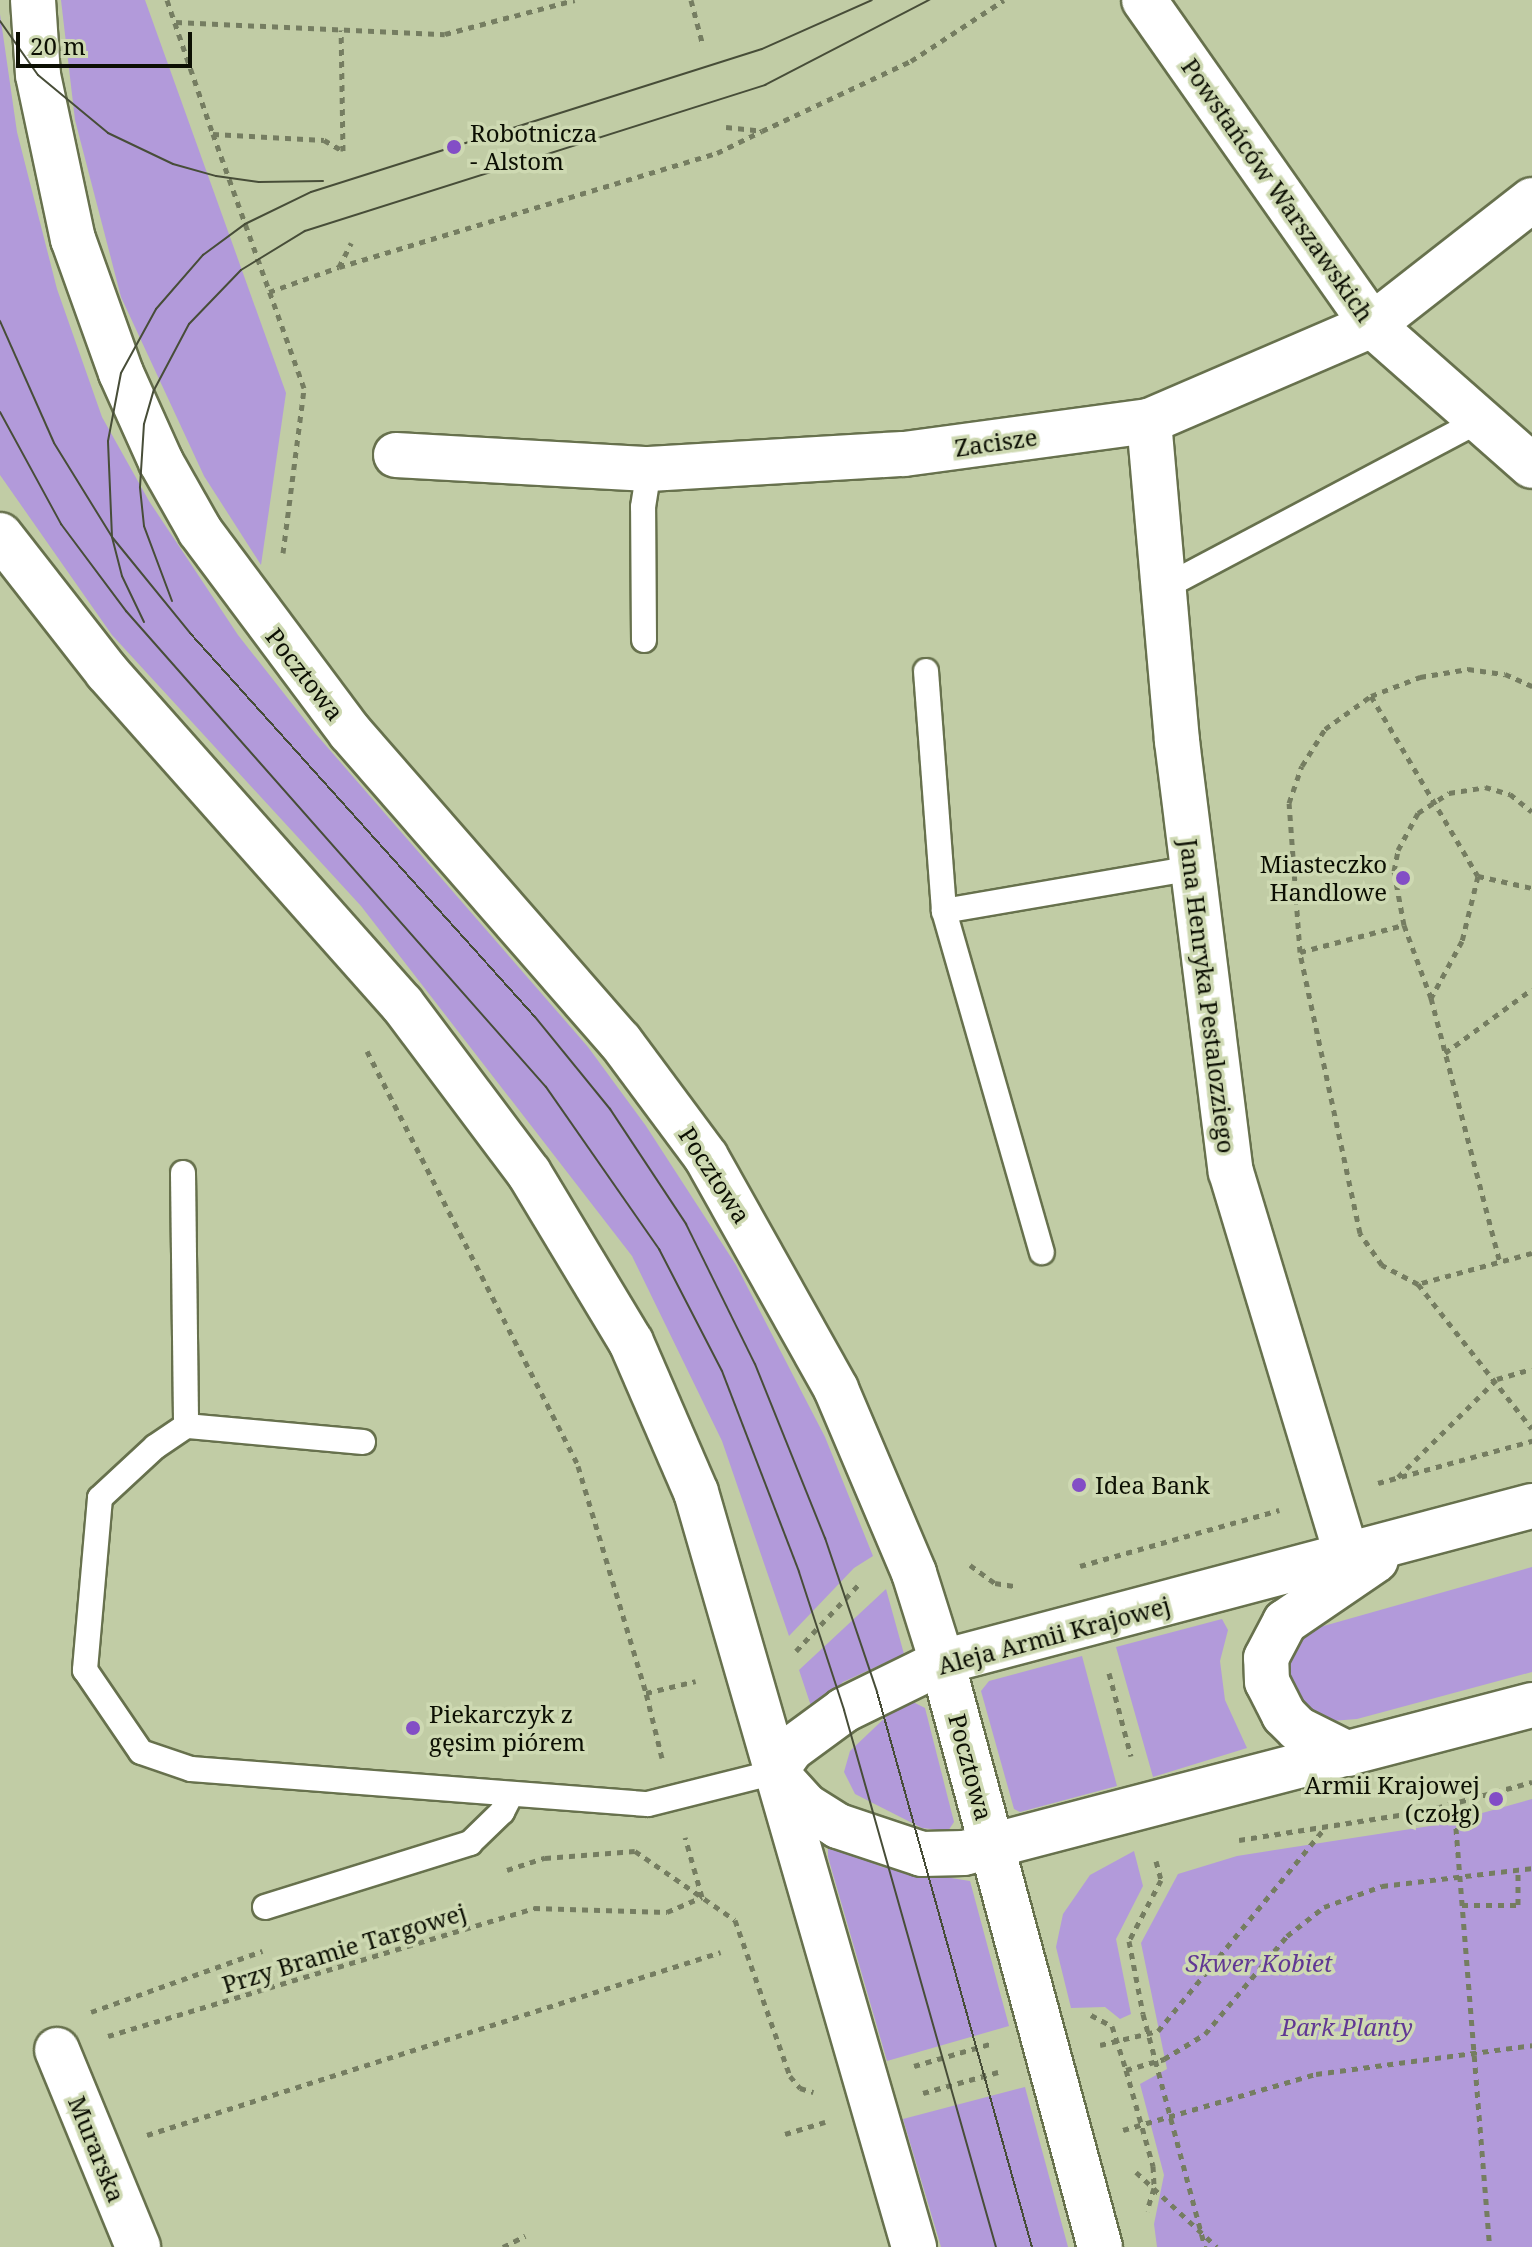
<!DOCTYPE html>
<meta charset="utf-8">
<style>
body{margin:0}
#map{position:relative;width:1532px;height:2247px;overflow:hidden;background:#c1cca5;font-family:"Noto Serif",serif}
div>[style]{position:absolute}
.green>*{inset:0;background:#b29ada}
.path>*{height:5px;margin-top:-2.5px;transform-origin:0;background:repeating-linear-gradient(90deg,#757d61 0 6px,transparent 0 12px)}
.roads{filter:drop-shadow(2px 0 #67714d) drop-shadow(-2px 0 #67714d) drop-shadow(0 2px #67714d) drop-shadow(0 -2px #67714d)}
.lane>*{height:24px;margin:-12px;padding:0 12px;transform-origin:12px;border-radius:12px;background:#fff}
.street>*{height:44px;margin:-22px;padding:0 22px;transform-origin:22px;border-radius:22px;background:#fff}
.secondary>*{height:44px;margin:-22px;padding:0 22px;transform-origin:22px;border-radius:22px;background:#fff}
.tram>*{height:2px;margin:-1px;padding:0 1px;transform-origin:1px;border-radius:1px;background:#474d38}
.dots>*{width:22px;height:22px;translate:-50% -50%;box-sizing:border-box;border:4px solid #ced9b2;border-radius:50%}
span{translate:-50% -50%;white-space:nowrap;text-align:center;line-height:1.15;-webkit-text-stroke:7px #ced9b2;paint-order:stroke}
.poi-label{font-size:24px;color:#0c0f03}
.left{translate:0 -50%;text-align:left}
.right{translate:-100% -50%;text-align:right}
.street-label{font-size:24px;color:#0c0f03}
.park-label{font-size:24px;color:#613894;font-style:italic}
.scale{position:absolute;left:16px;top:32px;width:176px;height:36px;box-sizing:border-box;border:4px solid #0c0f03;border-top:0;padding-left:10px;font-size:24px;line-height:28px;white-space:nowrap;color:#0c0f03;-webkit-text-stroke:6px #ced9b2;paint-order:stroke}
</style>
<div id="map">
<div class="green">
<i style="clip-path:polygon(61px 0,145px 0,286px 393px,261px 565px,204px 476px,121px 297px,75px 120px)"></i>
<i style="clip-path:polygon(0 14px,17px 132px,57px 289px,102px 417px,149px 501px,238px 635px,315px 733px,588px 1047px,646px 1126px,736px 1265px,825px 1437px,873px 1556px,854px 1568px,789px 1636px,722px 1441px,632px 1256px,361px 906px,112px 635px,0 475px)"></i>
<i style="clip-path:polygon(1532px 1567px,1532px 1672px,1357px 1719px,1331px 1721px,1303px 1706px,1287px 1666px,1289px 1654px,1313px 1629px)"></i>
<i style="clip-path:polygon(886px 1589px,904px 1654px,843px 1682px,817px 1709px,811px 1706px,799px 1670px)"></i>
<i style="clip-path:polygon(1222px 1619px,1228px 1630px,1220px 1661px,1225px 1700px,1247px 1748px,1153px 1777px,1116px 1647px)"></i>
<i style="clip-path:polygon(1082px 1656px,1117px 1786px,1020px 1812px,1014px 1809px,981px 1691px,989px 1681px)"></i>
<i style="clip-path:polygon(913px 1702px,925px 1708px,954px 1822px,948px 1831px,922px 1828px,855px 1794px,844px 1772px,850px 1751px,890px 1713px)"></i>
<i style="clip-path:polygon(1532px 1799px,1532px 2247px,1157px 2247px,1154px 2224px,1164px 2175px,1140px 2084px,1167px 2069px,1141px 1943px,1178px 1874px,1237px 1856px,1443px 1824px)"></i>
<i style="clip-path:polygon(828px 1842px,882px 1867px,970px 1881px,1009px 2026px,887px 2061px,828px 1857px)"></i>
<i style="clip-path:polygon(1134px 1851px,1143px 1886px,1116px 1939px,1131px 2014px,1120px 2019px,1105px 2007px,1071px 2008px,1056px 1947px,1063px 1914px,1090px 1875px)"></i>
<i style="clip-path:polygon(1025px 2087px,1068px 2247px,941px 2247px,903px 2119px)"></i>
</div>
<div class="path">
<i style="left:167px;top:0;width:142px;rotate:71.1deg"></i>
<i style="left:691px;top:0;width:43px;rotate:75.3deg"></i>
<i style="left:176px;top:22px;width:269px;rotate:2.6deg"></i>
<i style="left:445px;top:34px;width:134px;rotate:-14.7deg"></i>
<i style="left:726px;top:127px;width:36px;rotate:6deg"></i>
<i style="left:762px;top:131px;width:165px;rotate:-25.2deg"></i>
<i style="left:911px;top:61px;width:111px;rotate:-33.3deg"></i>
<i style="left:339px;top:267px;width:395px;rotate:-16.8deg"></i>
<i style="left:717px;top:153px;width:50px;rotate:-26.1deg"></i>
<i style="left:269px;top:292px;width:74px;rotate:-19.7deg"></i>
<i style="left:339px;top:267px;width:27px;rotate:-63deg"></i>
<i style="left:283px;top:553px;width:166px;rotate:-82.7deg"></i>
<i style="left:304px;top:388px;width:270px;rotate:-109.7deg"></i>
<i style="left:213px;top:134px;width:111px;rotate:3.1deg"></i>
<i style="left:324px;top:140px;width:22px;rotate:30deg"></i>
<i style="left:343px;top:151px;width:121px;rotate:-90.9deg"></i>
<i style="left:1371px;top:696px;width:209px;rotate:59.3deg"></i>
<i style="left:1478px;top:876px;width:67px;rotate:103.8deg"></i>
<i style="left:1462px;top:941px;width:65px;rotate:118.5deg"></i>
<i style="left:1478px;top:876px;width:55px;rotate:12.5deg"></i>
<i style="left:1404px;top:925px;width:55px;rotate:-100.5deg"></i>
<i style="left:1394px;top:871px;width:21px;rotate:-79deg"></i>
<i style="left:1398px;top:850px;width:42px;rotate:-61.6deg"></i>
<i style="left:1418px;top:813px;width:37px;rotate:-33deg"></i>
<i style="left:1449px;top:793px;width:36px;rotate:-9deg"></i>
<i style="left:1485px;top:787px;width:26px;rotate:16deg"></i>
<i style="left:1510px;top:794px;width:28px;rotate:39deg"></i>
<i style="left:1300px;top:952px;width:149px;rotate:-94.2deg"></i>
<i style="left:1289px;top:803px;width:39px;rotate:-71deg"></i>
<i style="left:1302px;top:766px;width:44px;rotate:-58.1deg"></i>
<i style="left:1325px;top:729px;width:57px;rotate:-35.7deg"></i>
<i style="left:1371px;top:696px;width:53px;rotate:-21.2deg"></i>
<i style="left:1420px;top:677px;width:49px;rotate:-9.5deg"></i>
<i style="left:1468px;top:669px;width:37px;rotate:8deg"></i>
<i style="left:1505px;top:674px;width:30px;rotate:24deg"></i>
<i style="left:367px;top:1051px;width:466px;rotate:63deg"></i>
<i style="left:578px;top:1466px;width:237px;rotate:73.3deg"></i>
<i style="left:1445px;top:1053px;width:108px;rotate:-36.3deg"></i>
<i style="left:1532px;top:1253px;width:118px;rotate:164.8deg"></i>
<i style="left:1418px;top:1284px;width:184px;rotate:51.8deg"></i>
<i style="left:1418px;top:1284px;width:41px;rotate:-152.2deg"></i>
<i style="left:1382px;top:1265px;width:39px;rotate:-125deg"></i>
<i style="left:1360px;top:1233px;width:287px;rotate:-102.1deg"></i>
<i style="left:1300px;top:952px;width:107px;rotate:-14.6deg"></i>
<i style="left:1404px;top:925px;width:78px;rotate:69.7deg"></i>
<i style="left:1431px;top:998px;width:273px;rotate:75.4deg"></i>
<i style="left:1398px;top:1477px;width:139px;rotate:-44.7deg"></i>
<i style="left:1497px;top:1379px;width:36px;rotate:-16deg"></i>
<i style="left:1378px;top:1483px;width:160px;rotate:-15.3deg"></i>
<i style="left:970px;top:1565px;width:31px;rotate:36deg"></i>
<i style="left:995px;top:1583px;width:19px;rotate:9deg"></i>
<i style="left:1080px;top:1566px;width:207px;rotate:-15.7deg"></i>
<i style="left:796px;top:1651px;width:95px;rotate:-46.7deg"></i>
<i style="left:1109px;top:1673px;width:86px;rotate:75.2deg"></i>
<i style="left:662px;top:1758px;width:67px;rotate:-103.8deg"></i>
<i style="left:646px;top:1693px;width:51px;rotate:-13.5deg"></i>
<i style="left:1454px;top:1804px;width:444px;rotate:85.4deg"></i>
<i style="left:1239px;top:1840px;width:188px;rotate:-8.9deg"></i>
<i style="left:1425px;top:1811px;width:111px;rotate:-15.2deg"></i>
<i style="left:1156px;top:1861px;width:20px;rotate:75deg"></i>
<i style="left:1161px;top:1880px;width:69px;rotate:117.7deg"></i>
<i style="left:1129px;top:1941px;width:74px;rotate:79.1deg"></i>
<i style="left:1143px;top:2014px;width:241px;rotate:75.1deg"></i>
<i style="left:507px;top:1870px;width:40px;rotate:-18deg"></i>
<i style="left:545px;top:1858px;width:90px;rotate:-4.4deg"></i>
<i style="left:635px;top:1851px;width:121px;rotate:34.6deg"></i>
<i style="left:735px;top:1920px;width:165px;rotate:70.6deg"></i>
<i style="left:790px;top:2076px;width:16px;rotate:50deg"></i>
<i style="left:800px;top:2088px;width:14px;rotate:17deg"></i>
<i style="left:1462px;top:1905px;width:56px"></i>
<i style="left:1518px;top:1905px;width:36px;rotate:-90deg"></i>
<i style="left:91px;top:2012px;width:182px;rotate:-19.6deg"></i>
<i style="left:1091px;top:2015px;width:24px;rotate:28deg"></i>
<i style="left:1112px;top:2026px;width:46px;rotate:72.3deg"></i>
<i style="left:1126px;top:2070px;width:40px;rotate:-16deg"></i>
<i style="left:1164px;top:2059px;width:48px;rotate:-31.4deg"></i>
<i style="left:1205px;top:2034px;width:128px;rotate:-50.1deg"></i>
<i style="left:1287px;top:1936px;width:47px;rotate:-38.1deg"></i>
<i style="left:1324px;top:1907px;width:62px;rotate:-19.9deg"></i>
<i style="left:1382px;top:1886px;width:151px;rotate:-6.8deg"></i>
<i style="left:108px;top:2036px;width:445px;rotate:-16.7deg"></i>
<i style="left:534px;top:1908px;width:133px;rotate:1.7deg"></i>
<i style="left:667px;top:1912px;width:38px;rotate:-23deg"></i>
<i style="left:702px;top:1897px;width:62px;rotate:-105.8deg"></i>
<i style="left:1100px;top:2045px;width:60px;rotate:-13.6deg"></i>
<i style="left:1158px;top:2031px;width:261px;rotate:-50.6deg"></i>
<i style="left:914px;top:2066px;width:82px;rotate:-16.2deg"></i>
<i style="left:1126px;top:2070px;width:100px;rotate:74.3deg"></i>
<i style="left:1153px;top:2166px;width:22px;rotate:87deg"></i>
<i style="left:1154px;top:2188px;width:24px;rotate:107deg"></i>
<i style="left:923px;top:2093px;width:78px;rotate:-15.6deg"></i>
<i style="left:1123px;top:2130px;width:201px;rotate:-16.2deg"></i>
<i style="left:1316px;top:2074px;width:218px;rotate:-7.6deg"></i>
<i style="left:785px;top:2134px;width:42px;rotate:-16.7deg"></i>
<i style="left:147px;top:2135px;width:602px;rotate:-17.68deg"></i>
<i style="left:1136px;top:2172px;width:110px;rotate:42.8deg"></i>
<i style="left:503px;top:2247px;width:25px;rotate:-27deg"></i>
</div>
<div class="roads">
<div class="lane">
<i style="left:1165px;top:587px;width:354px;rotate:-27.9deg"></i>
<i style="left:644px;top:640px;width:133px;rotate:-90.4deg"></i>
<i style="left:643px;top:507px;width:38px;rotate:-81deg"></i>
<i style="left:926px;top:671px;width:241px;rotate:85.7deg"></i>
<i style="left:944px;top:911px;width:355px;rotate:74deg"></i>
<i style="left:944px;top:911px;width:252px;rotate:-9.8deg"></i>
<i style="left:183px;top:1173px;width:253px;rotate:89.3deg"></i>
<i style="left:363px;top:1442px;width:178px;rotate:-174.8deg"></i>
<i style="left:186px;top:1426px;width:37px;rotate:146deg"></i>
<i style="left:155px;top:1447px;width:75px;rotate:137.2deg"></i>
<i style="left:100px;top:1498px;width:173px;rotate:95deg"></i>
<i style="left:85px;top:1670px;width:99px;rotate:55.7deg"></i>
<i style="left:141px;top:1752px;width:53px;rotate:18.8deg"></i>
<i style="left:191px;top:1769px;width:458px;rotate:4.4deg"></i>
<i style="left:648px;top:1804px;width:131px;rotate:-14.1deg"></i>
<i style="left:265px;top:1907px;width:215px;rotate:-17.3deg"></i>
<i style="left:470px;top:1843px;width:45px;rotate:-44.1deg"></i>
<i style="left:502px;top:1812px;width:18px;rotate:-63deg"></i>
</div>
<div class="street">
<i style="left:1144px;top:0;width:397px;rotate:54.9deg"></i>
<i style="left:1372px;top:325px;width:213px;rotate:41.4deg"></i>
<i style="left:1149px;top:421px;width:321px;rotate:85deg"></i>
<i style="left:1177px;top:741px;width:434px;rotate:82.9deg"></i>
<i style="left:1231px;top:1172px;width:401px;rotate:73.2deg"></i>
<i style="left:396px;top:455px;width:253px;rotate:3.2deg"></i>
<i style="left:649px;top:469px;width:255px;rotate:-3.4deg"></i>
<i style="left:904px;top:454px;width:247px;rotate:-7.7deg"></i>
<i style="left:1149px;top:421px;width:243px;rotate:-23.3deg"></i>
<i style="left:1372px;top:325px;width:203px;rotate:-38deg"></i>
<i style="left:57px;top:2050px;width:213px;rotate:67.6deg"></i>
</div>
<div class="secondary">
<i style="left:33px;top:0;width:75px;rotate:86.2deg"></i>
<i style="left:38px;top:75px;width:168px;rotate:78deg"></i>
<i style="left:73px;top:239px;width:142px;rotate:70.3deg"></i>
<i style="left:121px;top:373px;width:98px;rotate:65.8deg"></i>
<i style="left:161px;top:462px;width:79px;rotate:60.5deg"></i>
<i style="left:200px;top:531px;width:251px;rotate:53.3deg"></i>
<i style="left:350px;top:732px;width:410px;rotate:48.9deg"></i>
<i style="left:620px;top:1041px;width:144px;rotate:53.4deg"></i>
<i style="left:706px;top:1157px;width:266px;rotate:60.7deg"></i>
<i style="left:836px;top:1389px;width:200px;rotate:67deg"></i>
<i style="left:914px;top:1573px;width:93px;rotate:72.5deg"></i>
<i style="left:942px;top:1662px;width:606px;rotate:74.89deg"></i>
<i style="left:0;top:535px;width:174px;rotate:52deg"></i>
<i style="left:107px;top:672px;width:444px;rotate:48.4deg"></i>
<i style="left:402px;top:1004px;width:211px;rotate:53.1deg"></i>
<i style="left:529px;top:1173px;width:197px;rotate:58.9deg"></i>
<i style="left:631px;top:1342px;width:163px;rotate:66.6deg"></i>
<i style="left:696px;top:1492px;width:786px;rotate:73.89deg"></i>
<i style="left:1348px;top:1754px;width:56px;rotate:-153.4deg"></i>
<i style="left:1298px;top:1729px;width:20px;rotate:-135deg"></i>
<i style="left:1284px;top:1715px;width:37px;rotate:-117deg"></i>
<i style="left:1267px;top:1682px;width:24px;rotate:-92deg"></i>
<i style="left:1266px;top:1658px;width:41px;rotate:-62.2deg"></i>
<i style="left:1285px;top:1622px;width:110px;rotate:-34.3deg"></i>
<i style="left:775px;top:1772px;width:28px;rotate:-55deg"></i>
<i style="left:791px;top:1749px;width:66px;rotate:-36.3deg"></i>
<i style="left:844px;top:1710px;width:109px;rotate:-26.1deg"></i>
<i style="left:942px;top:1662px;width:610px;rotate:-14.81deg"></i>
<i style="left:777px;top:1774px;width:43px;rotate:47.8deg"></i>
<i style="left:806px;top:1806px;width:38px;rotate:32deg"></i>
<i style="left:838px;top:1826px;width:89px;rotate:18.4deg"></i>
<i style="left:922px;top:1854px;width:42px;rotate:-1.4deg"></i>
<i style="left:964px;top:1853px;width:587px;rotate:-14.6deg"></i>
</div>
</div>
<div class="tram">
<i style="left:0;top:21px;width:66px;rotate:54.9deg"></i>
<i style="left:38px;top:75px;width:91px;rotate:39.6deg"></i>
<i style="left:108px;top:133px;width:72px;rotate:25.5deg"></i>
<i style="left:173px;top:164px;width:45px;rotate:15.6deg"></i>
<i style="left:216px;top:176px;width:43px;rotate:7.9deg"></i>
<i style="left:259px;top:182px;width:64px;rotate:-0.9deg"></i>
<i style="left:0;top:321px;width:133px;rotate:66.1deg"></i>
<i style="left:54px;top:443px;width:110px;rotate:58.3deg"></i>
<i style="left:112px;top:537px;width:124px;rotate:50.9deg"></i>
<i style="left:190px;top:633px;width:516px;rotate:48.06deg"></i>
<i style="left:535px;top:1017px;width:119px;rotate:50.8deg"></i>
<i style="left:610px;top:1109px;width:138px;rotate:56.5deg"></i>
<i style="left:686px;top:1224px;width:156px;rotate:63.8deg"></i>
<i style="left:755px;top:1364px;width:188px;rotate:68.1deg"></i>
<i style="left:825px;top:1538px;width:163px;rotate:71.3deg"></i>
<i style="left:877px;top:1692px;width:576px;rotate:74.4deg"></i>
<i style="left:0;top:412px;width:128px;rotate:61.4deg"></i>
<i style="left:61px;top:524px;width:109px;rotate:53.2deg"></i>
<i style="left:126px;top:611px;width:635px;rotate:48.58deg"></i>
<i style="left:546px;top:1087px;width:198px;rotate:55.1deg"></i>
<i style="left:659px;top:1249px;width:137px;rotate:62.7deg"></i>
<i style="left:722px;top:1371px;width:215px;rotate:69deg"></i>
<i style="left:799px;top:1572px;width:145px;rotate:71.9deg"></i>
<i style="left:844px;top:1710px;width:558px;rotate:74.2deg"></i>
<i style="left:172px;top:601px;width:80px;rotate:-110.5deg"></i>
<i style="left:144px;top:526px;width:39px;rotate:-96deg"></i>
<i style="left:140px;top:487px;width:63px;rotate:-86.4deg"></i>
<i style="left:144px;top:424px;width:35px;rotate:-74deg"></i>
<i style="left:154px;top:390px;width:75px;rotate:-62.1deg"></i>
<i style="left:189px;top:324px;width:75px;rotate:-46.1deg"></i>
<i style="left:241px;top:270px;width:75px;rotate:-31.4deg"></i>
<i style="left:305px;top:231px;width:483px;rotate:-17.6deg"></i>
<i style="left:765px;top:85px;width:185px;rotate:-27.4deg"></i>
<i style="left:144px;top:622px;width:51px;rotate:-115.6deg"></i>
<i style="left:122px;top:576px;width:40px;rotate:-104.4deg"></i>
<i style="left:112px;top:537px;width:96px;rotate:-92.4deg"></i>
<i style="left:108px;top:441px;width:69px;rotate:-79.2deg"></i>
<i style="left:121px;top:373px;width:73px;rotate:-61.3deg"></i>
<i style="left:156px;top:309px;width:72px;rotate:-49deg"></i>
<i style="left:203px;top:255px;width:52px;rotate:-36.4deg"></i>
<i style="left:245px;top:224px;width:73px;rotate:-25.9deg"></i>
<i style="left:311px;top:192px;width:473px;rotate:-17.6deg"></i>
<i style="left:762px;top:49px;width:120px;rotate:-24deg"></i>
</div>
<div class="dots">
<i style="left:454px;top:147px;background:#834ec6"></i>
<i style="left:1403px;top:878px;background:#834ec6"></i>
<i style="left:1079px;top:1485px;background:#834ec6"></i>
<i style="left:413px;top:1728px;background:#834ec6"></i>
<i style="left:1496px;top:1799px;background:#834ec6"></i>
</div>
<div class="poi-label">
<span class="left" style="left:470px;top:147px">Robotnicza<br>- Alstom</span>
<span class="right" style="left:1387px;top:878px">Miasteczko<br>Handlowe</span>
<span class="left" style="left:1095px;top:1485px">Idea Bank</span>
<span class="left" style="left:429px;top:1728px">Piekarczyk z<br>gęsim piórem</span>
<span class="right" style="left:1480px;top:1799px">Armii Krajowej<br>(czołg)</span>
</div>
<div class="street-label">
<span style="left:1278px;top:190px;rotate:55deg">Powstańców Warszawskich</span>
<span style="left:996px;top:442px;rotate:-8deg">Zacisze</span>
<span style="left:305px;top:674px;rotate:52deg">Pocztowa</span>
<span style="left:1208px;top:996px;rotate:83deg">Jana Henryka Pestalozziego</span>
<span style="left:715px;top:1175px;rotate:57deg">Pocztowa</span>
<span style="left:1054px;top:1635px;rotate:-15deg">Aleja Armii Krajowej</span>
<span style="left:971px;top:1767px;rotate:75deg">Pocztowa</span>
<span style="left:344px;top:1948px;rotate:-17deg">Przy Bramie Targowej</span>
<span style="left:97px;top:2149px;rotate:68deg">Murarska</span>
</div>
<div class="park-label">
<span style="left:1259px;top:1963px">Skwer Kobiet</span>
<span style="left:1347px;top:2027px">Park Planty</span>
</div>
<div class="scale">20 m</div>
</div>
